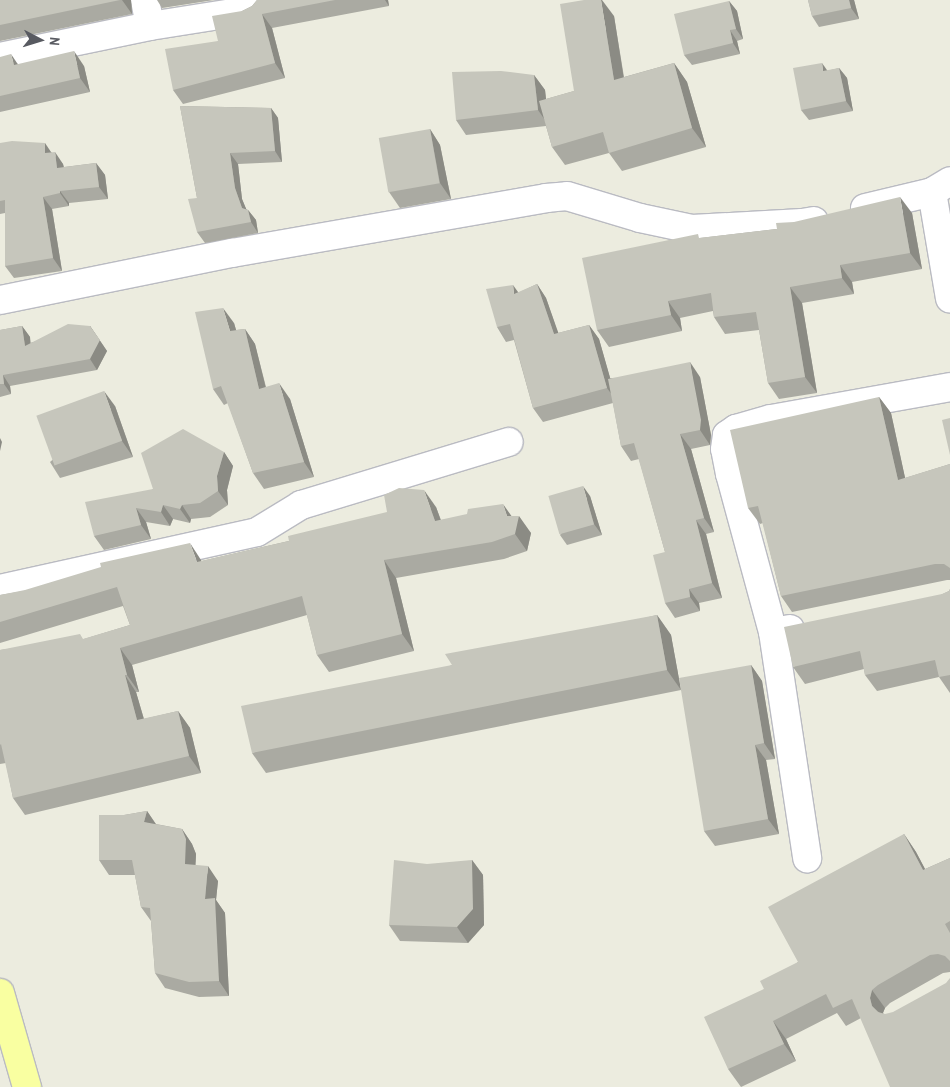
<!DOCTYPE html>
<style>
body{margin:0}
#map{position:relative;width:950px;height:1087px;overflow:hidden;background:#ececdf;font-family:"Archivo Narrow",sans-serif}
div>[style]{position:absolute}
.roads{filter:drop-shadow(1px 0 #babbc2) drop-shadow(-1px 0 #babbc2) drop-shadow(0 1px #babbc2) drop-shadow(0 -1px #babbc2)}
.minor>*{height:28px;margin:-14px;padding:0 14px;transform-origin:14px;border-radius:14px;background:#fff}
.major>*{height:28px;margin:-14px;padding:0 14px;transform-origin:14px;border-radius:14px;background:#f9ffa1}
.wall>*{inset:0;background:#aaaaa2}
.shaded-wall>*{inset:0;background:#8b8b84}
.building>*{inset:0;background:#c6c6bc;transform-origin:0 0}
span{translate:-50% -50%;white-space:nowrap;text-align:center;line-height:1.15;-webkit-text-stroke:4px #fff;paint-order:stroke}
.north{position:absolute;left:15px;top:15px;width:50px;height:50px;-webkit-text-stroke:4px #fff;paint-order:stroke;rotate:95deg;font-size:14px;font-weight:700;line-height:20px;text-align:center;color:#585a61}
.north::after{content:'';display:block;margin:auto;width:18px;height:22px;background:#585a61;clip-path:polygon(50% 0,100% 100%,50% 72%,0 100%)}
</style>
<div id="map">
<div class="roads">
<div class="minor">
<i style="left:145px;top:0;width:26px;rotate:79deg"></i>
<i style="left:0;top:57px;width:153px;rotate:-11.7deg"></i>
<i style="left:150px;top:26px;width:96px;rotate:-9deg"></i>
<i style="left:245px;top:11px;width:11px;rotate:-27deg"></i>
<i style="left:255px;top:6px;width:7px;rotate:-56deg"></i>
<i style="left:932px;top:192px;width:108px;rotate:80.4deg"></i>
<i style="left:865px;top:208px;width:69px;rotate:-13.4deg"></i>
<i style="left:932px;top:192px;width:21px;rotate:-31deg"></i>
<i style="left:0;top:300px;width:237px;rotate:-11.5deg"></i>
<i style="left:232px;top:253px;width:319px;rotate:-9.9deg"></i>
<i style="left:546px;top:198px;width:21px;rotate:-5deg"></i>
<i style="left:567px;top:196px;width:76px;rotate:16.8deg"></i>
<i style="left:640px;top:218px;width:53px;rotate:11.9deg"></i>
<i style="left:692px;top:229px;width:110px;rotate:-3.1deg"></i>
<i style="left:802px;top:223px;width:12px;rotate:-9deg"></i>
<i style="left:0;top:589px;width:263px;rotate:-12.5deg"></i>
<i style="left:257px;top:532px;width:52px;rotate:-31.5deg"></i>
<i style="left:301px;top:505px;width:217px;rotate:-16.9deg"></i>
<i style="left:790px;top:629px;width:17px;rotate:170deg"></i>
<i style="left:773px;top:632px;width:229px;rotate:81.4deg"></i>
<i style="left:773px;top:632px;width:164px;rotate:-105.2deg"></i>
<i style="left:730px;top:474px;width:25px;rotate:-101deg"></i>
<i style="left:725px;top:449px;width:14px;rotate:-82deg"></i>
<i style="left:727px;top:435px;width:11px;rotate:-34deg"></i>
<i style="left:736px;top:429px;width:36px;rotate:-16deg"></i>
<i style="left:771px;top:419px;width:182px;rotate:-10.1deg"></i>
</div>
<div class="major">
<i style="left:0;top:993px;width:98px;rotate:74deg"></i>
</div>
</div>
<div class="wall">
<i style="clip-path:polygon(0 0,131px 0,132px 14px,0 41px)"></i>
<i style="clip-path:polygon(157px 0,214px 0,162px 8px)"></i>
<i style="clip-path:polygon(257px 0,388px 0,389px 6px,272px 28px,285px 78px,183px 104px,173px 90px,218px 41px,242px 11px,252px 6px)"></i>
<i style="clip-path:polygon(808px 0,854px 0,859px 19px,819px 27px,812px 16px)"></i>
<i style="clip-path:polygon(729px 1px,737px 11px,743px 39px,737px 41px,740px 54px,692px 65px,684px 55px)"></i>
<i style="clip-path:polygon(614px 16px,624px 77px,674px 63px,687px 82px,706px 147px,622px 171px,609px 153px,565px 165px,552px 147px,546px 126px,466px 135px,456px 120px,534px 75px,545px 90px,546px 99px,574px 91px)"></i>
<i style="clip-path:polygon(0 57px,18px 64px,84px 66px,90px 92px,0 112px)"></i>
<i style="clip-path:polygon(839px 68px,847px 78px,853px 111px,809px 120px,801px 110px,827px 71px)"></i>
<i style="clip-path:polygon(180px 106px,271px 108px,278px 118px,282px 162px,238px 164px,242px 199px,246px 209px,248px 210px,256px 220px,258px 233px,205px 243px,197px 232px,197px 198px)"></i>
<i style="clip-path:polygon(430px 129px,440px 145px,451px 199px,400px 208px,389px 192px)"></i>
<i style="clip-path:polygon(0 143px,51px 152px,63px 164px,64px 167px,96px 163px,105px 175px,108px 199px,69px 203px,69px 206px,52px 209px,62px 271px,14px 278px,5px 266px,5px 213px,0 214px)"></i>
<i style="clip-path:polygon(912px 213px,922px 269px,852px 282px,854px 294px,802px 303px,817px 393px,779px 399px,768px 383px,759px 330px,725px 334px,714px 317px,713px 311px,680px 318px,682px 331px,609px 347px,597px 330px,700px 238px)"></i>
<i style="clip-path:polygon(537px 284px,546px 298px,558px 333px,589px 325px,599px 339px,610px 378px,700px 377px,711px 435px,710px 445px,691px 449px,714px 532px,706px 534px,722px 598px,699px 603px,700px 611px,675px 618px,665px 603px,665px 552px,639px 459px,631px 461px,621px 446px,613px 403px,543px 422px,533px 408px,514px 340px,506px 342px,497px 327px,518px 293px)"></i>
<i style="clip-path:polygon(234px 323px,236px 330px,245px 329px,255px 344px,266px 387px,290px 399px,314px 477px,264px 489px,253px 473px,228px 403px,224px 405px,213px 389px)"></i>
<i style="clip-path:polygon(22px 326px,30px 337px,30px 343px,90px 326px,107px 351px,97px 370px,10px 386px,11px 394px,0 397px,0 330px)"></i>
<i style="clip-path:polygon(879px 397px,891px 413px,905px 478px,950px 464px,950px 580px,947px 580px,792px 612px,781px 596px,763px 523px,760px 524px,748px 508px)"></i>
<i style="clip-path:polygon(115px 406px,133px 457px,60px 478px,50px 462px)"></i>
<i style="clip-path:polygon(224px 452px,233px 466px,227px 490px,228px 505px,210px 517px,191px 519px,190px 523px,173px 519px,170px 526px,146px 522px,151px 539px,104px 550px,94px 536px,153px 489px)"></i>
<i style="clip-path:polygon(590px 496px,602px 535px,567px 545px,560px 535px)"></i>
<i style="clip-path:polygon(436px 507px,441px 520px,512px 516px,531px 533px,527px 551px,504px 559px,396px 578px,414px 651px,329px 672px,317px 655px,307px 615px,132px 665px,139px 692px,136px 692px,144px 719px,178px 711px,190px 728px,201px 773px,25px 815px,13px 798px,6px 763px,0 764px,0 650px,84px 639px,130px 625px,123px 606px,0 643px,0 595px,202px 561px)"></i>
<i style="clip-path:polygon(950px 589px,950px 693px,939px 677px,877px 691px,865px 675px,864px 669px,805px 684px,793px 667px,949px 591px)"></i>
<i style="clip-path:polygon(657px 615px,671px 635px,681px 690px,266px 773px,252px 753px,452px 665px)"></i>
<i style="clip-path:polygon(751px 665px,762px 681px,775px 759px,766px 760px,779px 834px,715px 846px,704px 831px)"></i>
<i style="clip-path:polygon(147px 811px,156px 824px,182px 829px,192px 844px,196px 854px,195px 865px,218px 881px,216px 900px,225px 913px,229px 996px,199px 997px,165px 988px,155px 973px,151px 921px,141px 907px,135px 875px,109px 875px,99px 860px,124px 815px)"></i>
<i style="clip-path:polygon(904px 834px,916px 852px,925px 869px,950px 858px,950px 972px,943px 973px,890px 1003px,885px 1008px,883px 1013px,950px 1087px,861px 1018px,846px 1026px,837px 1013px,786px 1039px,796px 1061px,741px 1087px,728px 1069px,764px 989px,798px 962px)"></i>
<i style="clip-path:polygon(472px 860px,483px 875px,484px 925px,468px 943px,400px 941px,389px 925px)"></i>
</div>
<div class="shaded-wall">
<i style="clip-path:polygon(122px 0,131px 0,132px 14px)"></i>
<i style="clip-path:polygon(385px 0,388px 0,389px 6px)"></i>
<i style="clip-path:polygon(601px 0,602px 0,614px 16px,627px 99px,614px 80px)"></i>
<i style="clip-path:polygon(849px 0,854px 0,859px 19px,851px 8px)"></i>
<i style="clip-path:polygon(729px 1px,737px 11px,743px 39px,736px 29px)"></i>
<i style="clip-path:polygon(262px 14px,272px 28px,285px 78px,275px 63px)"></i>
<i style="clip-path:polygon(730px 30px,737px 41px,740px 54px,733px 43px)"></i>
<i style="clip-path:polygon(74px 51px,84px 66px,90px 92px,80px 78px)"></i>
<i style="clip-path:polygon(11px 54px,21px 69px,14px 65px)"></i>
<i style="clip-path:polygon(674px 63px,687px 82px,706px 147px,692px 128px)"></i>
<i style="clip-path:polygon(822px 63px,829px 73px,823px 71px)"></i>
<i style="clip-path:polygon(839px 68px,847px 78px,853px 111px,846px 101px)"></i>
<i style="clip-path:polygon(534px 75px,545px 90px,549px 126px,538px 110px)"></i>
<i style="clip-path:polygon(271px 108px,278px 118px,282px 162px,275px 151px)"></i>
<i style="clip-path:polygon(430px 129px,440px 145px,451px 199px,440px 183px)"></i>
<i style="clip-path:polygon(45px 143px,53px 155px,45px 153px)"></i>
<i style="clip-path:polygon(55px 152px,63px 164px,66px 180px,57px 168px)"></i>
<i style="clip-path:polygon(230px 153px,238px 164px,242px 199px,250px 218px,242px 208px,235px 188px)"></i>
<i style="clip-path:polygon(96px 163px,105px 175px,108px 199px,99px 187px)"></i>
<i style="clip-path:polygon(60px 191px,69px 203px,69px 206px,60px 193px)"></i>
<i style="clip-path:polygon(43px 197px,52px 209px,62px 271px,53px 258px)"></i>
<i style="clip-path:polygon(900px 197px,912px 213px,922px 269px,910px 253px)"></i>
<i style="clip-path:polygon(248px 210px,256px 220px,258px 233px,251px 222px)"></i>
<i style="clip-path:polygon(840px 265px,852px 282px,854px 294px,842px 278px)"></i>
<i style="clip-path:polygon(537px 284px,546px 298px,564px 349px,554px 334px)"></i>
<i style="clip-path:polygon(513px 285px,523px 299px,514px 294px)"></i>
<i style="clip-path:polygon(790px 287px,802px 303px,817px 393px,805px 377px)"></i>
<i style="clip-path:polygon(668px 301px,680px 318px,682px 331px,671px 315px)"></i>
<i style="clip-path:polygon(223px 308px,234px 323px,241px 347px,230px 331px)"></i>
<i style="clip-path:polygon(589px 325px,599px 339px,617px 402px,607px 388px)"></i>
<i style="clip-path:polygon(22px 326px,30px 337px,32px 356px,25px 346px)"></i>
<i style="clip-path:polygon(90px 326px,107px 351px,97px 370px,90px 359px)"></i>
<i style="clip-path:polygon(245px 329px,255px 344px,270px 405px,259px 389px)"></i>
<i style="clip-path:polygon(690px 362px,700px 377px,711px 435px,710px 445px,700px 430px)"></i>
<i style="clip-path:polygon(3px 375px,10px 386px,11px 394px,4px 384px)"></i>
<i style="clip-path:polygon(279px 383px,290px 399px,314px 477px,304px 462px)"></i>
<i style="clip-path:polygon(104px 391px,115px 406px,133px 457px,122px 441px)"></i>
<i style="clip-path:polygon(879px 397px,891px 413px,909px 496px,898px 480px)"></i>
<i style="clip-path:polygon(680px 434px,691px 449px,714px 532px,704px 518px)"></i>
<i style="clip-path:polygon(0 438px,2px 442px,0 451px)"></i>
<i style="clip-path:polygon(224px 452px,233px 466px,227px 490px,228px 505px,218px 491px,217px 476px)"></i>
<i style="clip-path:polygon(583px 486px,590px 496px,602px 535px,594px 524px)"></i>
<i style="clip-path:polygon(424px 490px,436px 507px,447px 538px,435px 521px)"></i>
<i style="clip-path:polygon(503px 504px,515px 521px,519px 516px,531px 533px,527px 551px,515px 534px,507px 516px)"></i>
<i style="clip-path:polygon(163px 505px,173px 519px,170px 526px,161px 512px)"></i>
<i style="clip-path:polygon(182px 505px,191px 519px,190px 523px,180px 509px)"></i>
<i style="clip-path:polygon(136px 508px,146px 522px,151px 539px,141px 525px)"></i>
<i style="clip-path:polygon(696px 520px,706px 534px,722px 598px,712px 583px)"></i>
<i style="clip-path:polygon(190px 543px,201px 560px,209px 579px,197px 562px)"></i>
<i style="clip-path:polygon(384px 560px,396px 578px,414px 651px,402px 634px)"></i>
<i style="clip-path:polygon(689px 589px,699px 603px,700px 611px,690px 597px)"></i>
<i style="clip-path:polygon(657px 615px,671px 635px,681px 690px,667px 670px)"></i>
<i style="clip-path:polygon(120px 648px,132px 665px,139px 692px,127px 675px)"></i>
<i style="clip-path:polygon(751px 665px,762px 681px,775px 759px,764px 743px)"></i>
<i style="clip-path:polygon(125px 675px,136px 692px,149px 737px,137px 720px)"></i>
<i style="clip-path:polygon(178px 711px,190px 728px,201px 773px,189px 756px)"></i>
<i style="clip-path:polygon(755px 745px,766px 760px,779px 834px,768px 819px)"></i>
<i style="clip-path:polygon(147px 811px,157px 826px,144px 822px)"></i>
<i style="clip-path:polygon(182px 829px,192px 844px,196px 854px,195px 879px,185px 864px)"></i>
<i style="clip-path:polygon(904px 834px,916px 852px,935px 888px,923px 870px)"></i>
<i style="clip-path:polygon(472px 860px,483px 875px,484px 925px,468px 943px,457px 927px)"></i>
<i style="clip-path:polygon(208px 866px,218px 881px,216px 900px,225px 913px,229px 996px,219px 981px,205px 899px)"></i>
<i style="clip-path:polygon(872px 990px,885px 1008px,882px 1015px,872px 1006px,870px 998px)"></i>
<i style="clip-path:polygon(773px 1021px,786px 1039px,796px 1061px,784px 1044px)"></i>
</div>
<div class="building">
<i style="clip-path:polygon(0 0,120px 0,0 25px)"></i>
<i style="clip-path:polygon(257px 0,335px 0,262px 14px,275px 63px,173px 90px,165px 49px,218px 41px,212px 16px,242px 11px,252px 6px)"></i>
<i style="clip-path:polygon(584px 0,601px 0,614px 80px,674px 63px,692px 128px,609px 153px,603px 132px,552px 147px,539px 101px,574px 91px,560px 4px)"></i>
<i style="clip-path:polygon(808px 0,849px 0,851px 8px,812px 16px)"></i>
<i style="clip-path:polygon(729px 1px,736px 29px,730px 30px,733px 43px,684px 55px,674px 14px)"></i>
<i style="clip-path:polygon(74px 51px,80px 78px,0 96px,0 57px,11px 54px,14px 65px)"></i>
<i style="clip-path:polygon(822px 63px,823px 71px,839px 68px,846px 101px,801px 110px,793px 68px)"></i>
<i style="clip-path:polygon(501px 71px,534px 75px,538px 110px,456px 120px,452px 72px)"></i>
<i style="clip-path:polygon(180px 106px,271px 108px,275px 151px,230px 153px,235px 188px,242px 208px,248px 210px,251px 222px,197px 232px,188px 199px,197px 198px)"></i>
<i style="left:430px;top:129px;width:55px;height:52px;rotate:80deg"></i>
<i style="clip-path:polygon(12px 141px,45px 143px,45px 153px,55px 152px,57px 168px,96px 163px,99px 187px,60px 191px,60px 193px,43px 197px,53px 258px,5px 266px,5px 200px,0 201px,0 143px)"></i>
<i style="clip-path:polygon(900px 197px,910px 253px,840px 265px,842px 278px,790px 287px,805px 377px,768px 383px,756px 312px,714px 317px,711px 293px,668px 301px,671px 315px,597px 330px,582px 258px,698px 234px,699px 238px,777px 229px,776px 223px,794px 222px)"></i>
<i style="clip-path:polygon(537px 284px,554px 334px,589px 325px,607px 388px,533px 408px,510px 324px,497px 327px,486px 289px,513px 285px,514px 294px)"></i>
<i style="clip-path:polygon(223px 308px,230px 331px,245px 329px,259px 389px,279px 383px,304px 462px,253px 473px,221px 386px,213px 389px,195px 312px)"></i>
<i style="clip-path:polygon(68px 324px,90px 326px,100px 340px,90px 359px,3px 375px,4px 384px,0 384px,0 330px,22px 326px,25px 346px)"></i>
<i style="clip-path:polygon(690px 362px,701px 420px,700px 430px,680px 434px,704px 518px,696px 520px,712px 583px,689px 589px,690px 597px,665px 603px,653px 555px,665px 552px,634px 443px,621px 446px,608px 379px)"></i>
<i style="left:104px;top:391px;width:53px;height:72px;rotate:70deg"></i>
<i style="clip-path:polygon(879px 397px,898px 480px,950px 464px,950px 568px,944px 564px,935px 564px,781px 596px,758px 506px,748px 508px,730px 430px)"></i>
<i style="clip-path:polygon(950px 418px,950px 455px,942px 420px)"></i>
<i style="clip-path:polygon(183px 429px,224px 452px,217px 476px,218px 491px,200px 503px,182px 505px,180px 509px,163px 505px,161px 512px,136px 508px,141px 525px,94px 536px,85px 502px,153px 489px,141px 453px)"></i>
<i style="left:583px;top:486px;width:40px;height:36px;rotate:74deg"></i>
<i style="clip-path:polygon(399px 488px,424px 490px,435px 521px,467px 514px,468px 509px,503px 504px,507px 516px,519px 516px,515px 534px,492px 542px,384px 560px,402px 634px,317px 655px,302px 596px,120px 648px,127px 675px,125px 675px,137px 720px,178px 711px,189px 756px,13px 798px,1px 744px,0 745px,0 650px,80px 634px,83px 639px,130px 625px,117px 587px,0 622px,0 595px,25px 590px,101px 567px,100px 563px,190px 543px,197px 562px,289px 541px,288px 536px,387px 512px,384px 495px)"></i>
<i style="clip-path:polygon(950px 589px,950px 675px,939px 677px,935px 660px,865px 675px,860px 651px,793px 667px,784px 627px,942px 594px,949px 591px)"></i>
<i style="clip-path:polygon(657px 615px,667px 670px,252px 753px,241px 706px,452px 665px,445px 654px)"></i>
<i style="clip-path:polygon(751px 665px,764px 743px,755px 745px,768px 819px,704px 831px,679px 678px)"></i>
<i style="clip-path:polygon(147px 811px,144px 822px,182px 829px,186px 839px,185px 864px,208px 866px,205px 899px,215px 898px,219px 981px,189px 982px,155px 973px,150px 908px,141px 907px,132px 860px,99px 860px,99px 815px,124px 815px)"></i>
<i style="clip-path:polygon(904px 834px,923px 870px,950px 858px,950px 921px,945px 924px,950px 933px,950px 961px,945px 956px,938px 954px,930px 955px,878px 985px,872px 990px,870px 998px,872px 1006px,878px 1012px,885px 1014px,893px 1012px,946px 983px,950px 978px,950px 1087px,890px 1087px,852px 999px,833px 1008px,826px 994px,773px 1021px,784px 1044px,728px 1069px,704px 1017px,764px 989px,760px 981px,798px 962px,768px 907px)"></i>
<i style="clip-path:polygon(394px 860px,427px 864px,472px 860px,473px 909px,457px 927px,389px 925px)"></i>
</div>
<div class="north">N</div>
</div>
